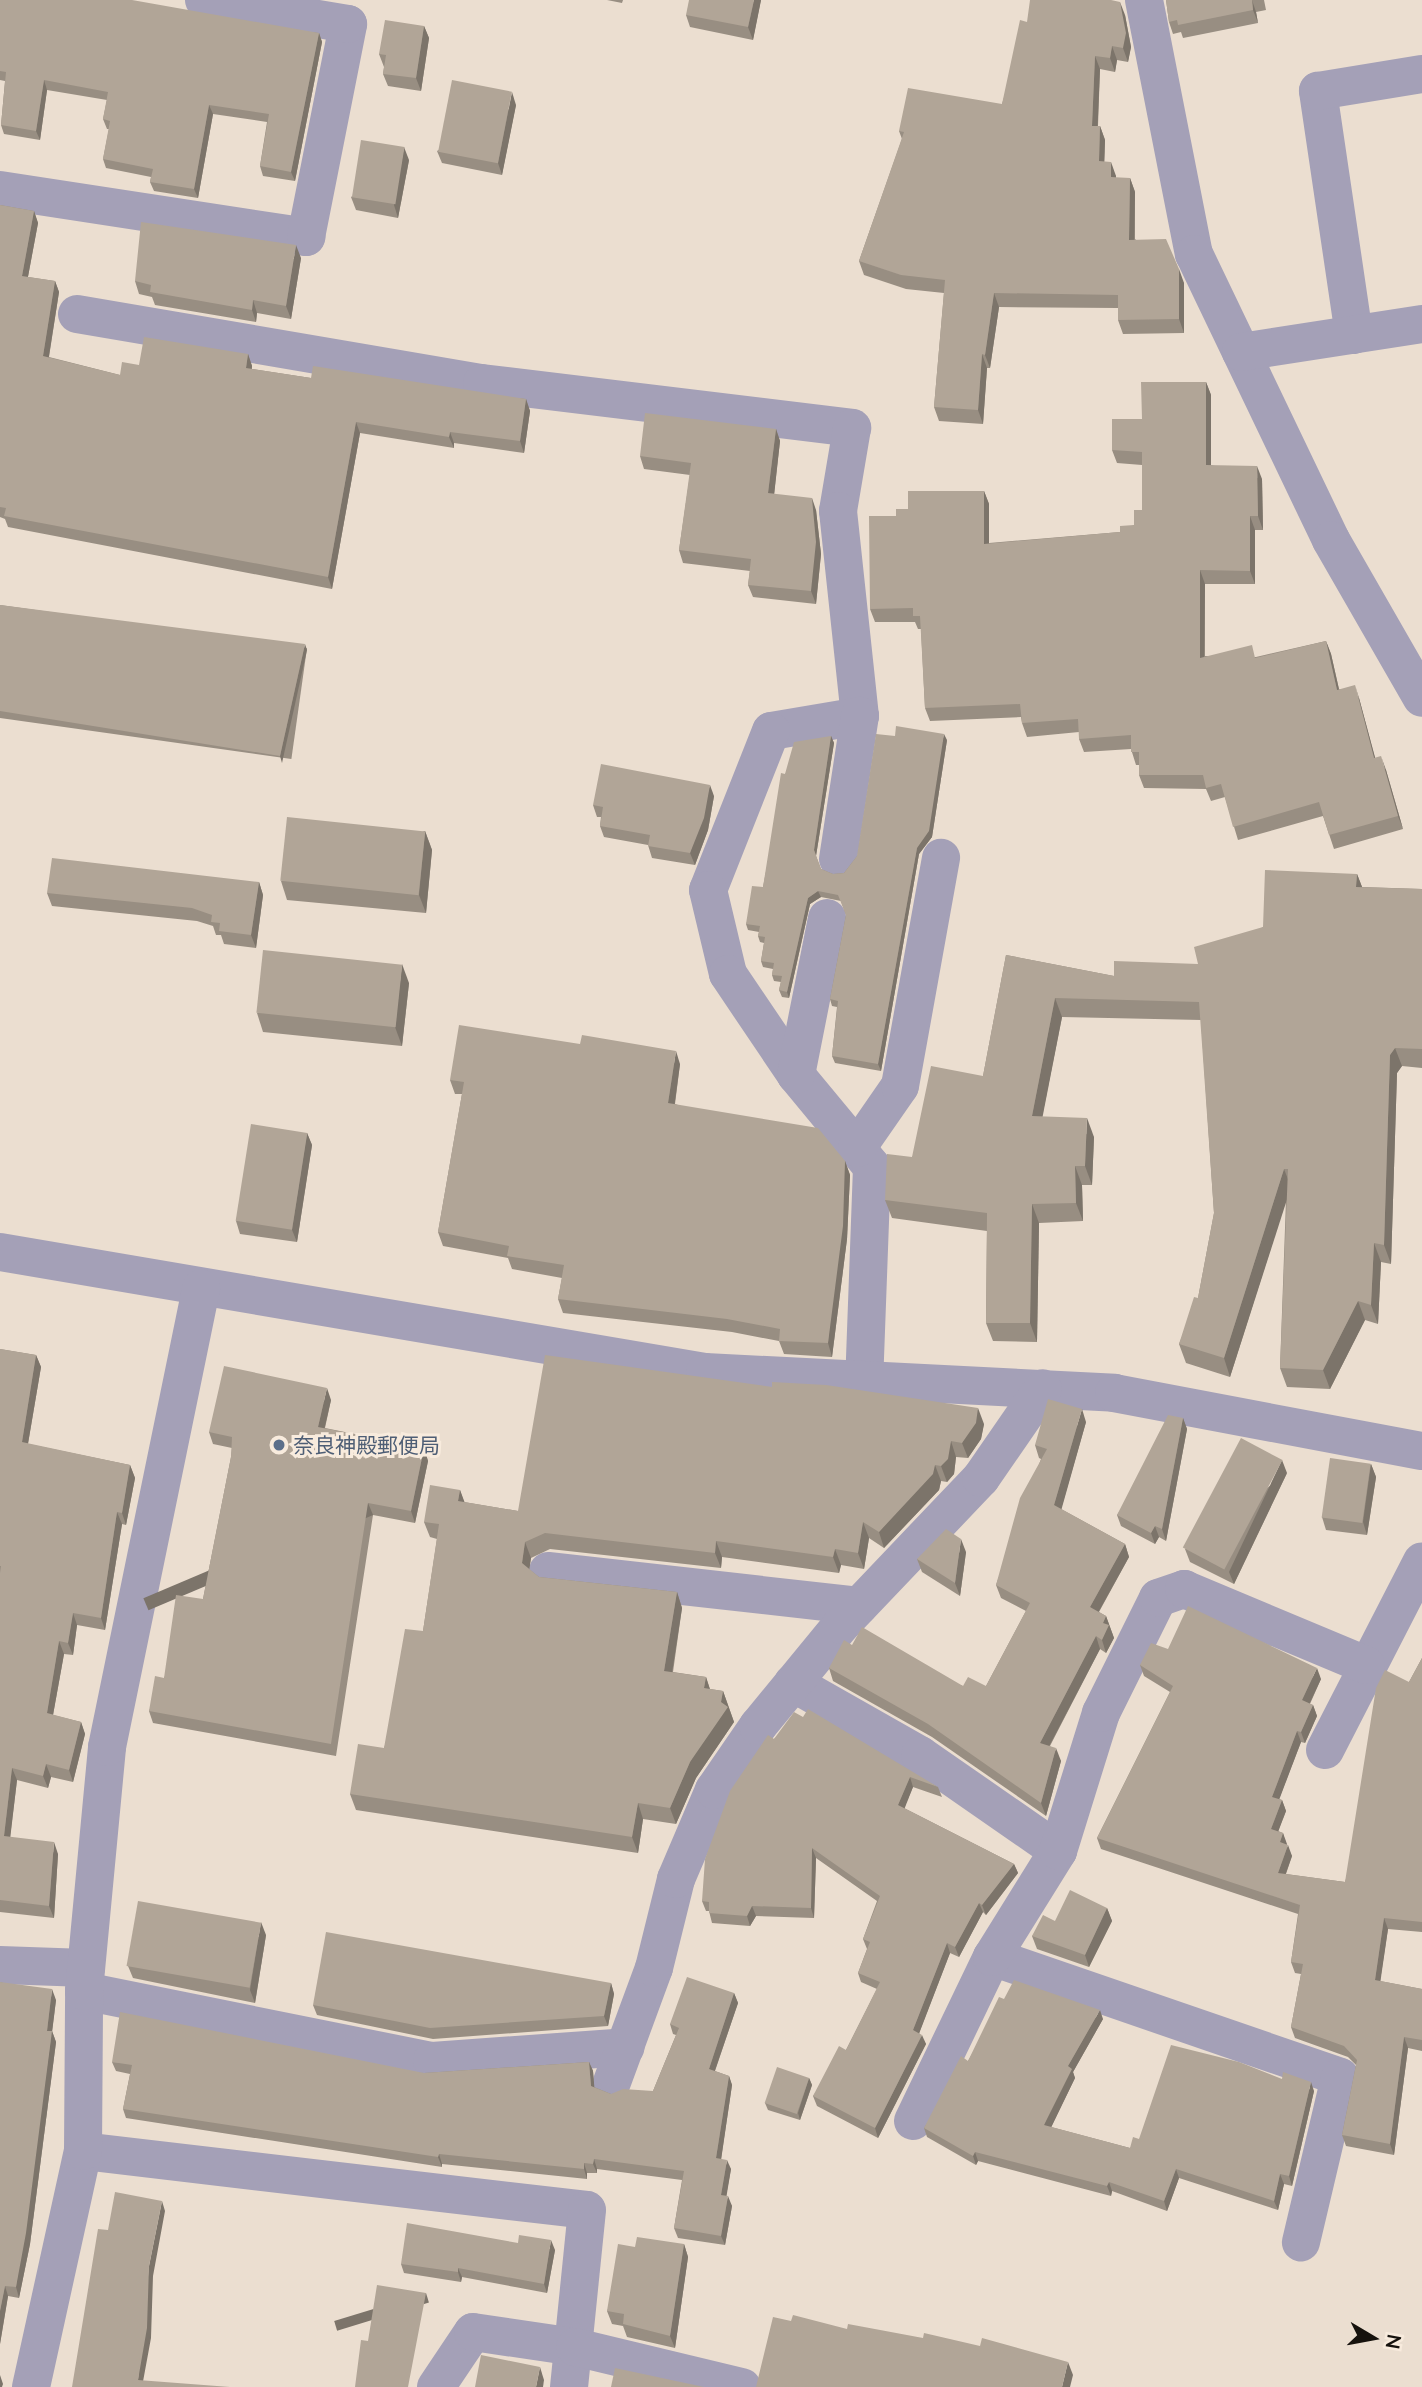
<!DOCTYPE html>
<meta charset="utf-8">
<style>
body{margin:0}
#map{position:relative;width:1422px;height:2387px;overflow:hidden;background:#ebded0;font-family:Lato,"Noto Sans JP",sans-serif}
div>[style]{position:absolute}
.minor>*{height:38px;margin:-19px;padding:0 19px;transform-origin:19px;border-radius:19px;background:#a4a0b7}
.wall>*{inset:0;background:#988e82;transform-origin:0 0}
.shaded-wall>*{inset:0;background:#7c746a;transform-origin:0 0}
.building>*{inset:0;background:#b1a597;transform-origin:0 0}
.dots>*{width:19px;height:19px;translate:-50% -50%;box-sizing:border-box;border:4px solid #f8ebdd;border-radius:50%}
span{translate:-50% -50%;white-space:nowrap;text-align:center;line-height:1.15;-webkit-text-stroke:6px #f8ebdd;paint-order:stroke}
.service-label{font-size:21px;color:#4e5e75}
.left{translate:0 -50%;text-align:left}
.north{position:absolute;left:1338px;top:2303px;width:70px;height:70px;-webkit-text-stroke:5px #f8ebdd;paint-order:stroke;rotate:100deg;font-size:19px;font-weight:700;line-height:28px;text-align:center;color:#16120d}
.north::after{content:'';display:block;margin:auto;width:24px;height:32px;background:#16120d;clip-path:polygon(50% 0,100% 100%,50% 72%,0 100%)}
</style>
<div id="map">
<div class="minor">
<i style="left:1144px;top:0;width:259px;rotate:78.9deg"></i>
<i style="left:1194px;top:254px;width:317px;rotate:64.4deg"></i>
<i style="left:1331px;top:540px;width:182px;rotate:60.1deg"></i>
<i style="left:0;top:190px;width:310px;rotate:8.7deg"></i>
<i style="left:306px;top:237px;width:217px;rotate:-78.8deg"></i>
<i style="left:348px;top:24px;width:146px;rotate:-170.5deg"></i>
<i style="left:77px;top:314px;width:411px;rotate:9.7deg"></i>
<i style="left:482px;top:383px;width:373px;rotate:6.9deg"></i>
<i style="left:852px;top:428px;width:84px;rotate:99.6deg"></i>
<i style="left:838px;top:511px;width:206px;rotate:83.9deg"></i>
<i style="left:860px;top:716px;width:90px;rotate:170.4deg"></i>
<i style="left:771px;top:731px;width:171px;rotate:111.6deg"></i>
<i style="left:708px;top:890px;width:86px;rotate:76.6deg"></i>
<i style="left:728px;top:974px;width:122px;rotate:56deg"></i>
<i style="left:796px;top:1075px;width:119px;rotate:50.4deg"></i>
<i style="left:872px;top:1167px;width:216px;rotate:92.1deg"></i>
<i style="left:1354px;top:335px;width:247px;rotate:-98.4deg"></i>
<i style="left:1318px;top:91px;width:105px;rotate:-9.3deg"></i>
<i style="left:1241px;top:352px;width:183px;rotate:-8.8deg"></i>
<i style="left:838px;top:859px;width:145px;rotate:-81.3deg"></i>
<i style="left:796px;top:1075px;width:160px;rotate:-78.8deg"></i>
<i style="left:857px;top:1148px;width:75px;rotate:-55.3deg"></i>
<i style="left:900px;top:1086px;width:232px;rotate:-79.8deg"></i>
<i style="left:0;top:1252px;width:715px;rotate:9.66deg"></i>
<i style="left:705px;top:1372px;width:410px;rotate:2.9deg"></i>
<i style="left:1114px;top:1393px;width:313px;rotate:10.7deg"></i>
<i style="left:548px;top:1571px;width:313px;rotate:6.4deg"></i>
<i style="left:793px;top:1683px;width:146px;rotate:29.6deg"></i>
<i style="left:920px;top:1755px;width:168px;rotate:34.8deg"></i>
<i style="left:1325px;top:1750px;width:212px;rotate:-62.8deg"></i>
<i style="left:992px;top:1957px;width:368px;rotate:19deg"></i>
<i style="left:1340px;top:2077px;width:170px;rotate:103.3deg"></i>
<i style="left:0;top:1965px;width:86px;rotate:2deg"></i>
<i style="left:84px;top:1991px;width:355px;rotate:11.4deg"></i>
<i style="left:432px;top:2061px;width:194px;rotate:-4.1deg"></i>
<i style="left:612px;top:2082px;width:121px;rotate:-69.8deg"></i>
<i style="left:654px;top:1968px;width:92px;rotate:-76.1deg"></i>
<i style="left:676px;top:1879px;width:97px;rotate:-66.9deg"></i>
<i style="left:714px;top:1790px;width:78px;rotate:-55.5deg"></i>
<i style="left:758px;top:1726px;width:131px;rotate:-50.6deg"></i>
<i style="left:841px;top:1625px;width:203px;rotate:-46.4deg"></i>
<i style="left:981px;top:1478px;width:109px;rotate:-55.4deg"></i>
<i style="left:913px;top:2121px;width:182px;rotate:-64.3deg"></i>
<i style="left:992px;top:1957px;width:125px;rotate:-58.1deg"></i>
<i style="left:1058px;top:1851px;width:145px;rotate:-72.7deg"></i>
<i style="left:1101px;top:1713px;width:128px;rotate:-63.6deg"></i>
<i style="left:1158px;top:1598px;width:28px;rotate:-19deg"></i>
<i style="left:1184px;top:1589px;width:197px;rotate:22.7deg"></i>
<i style="left:83px;top:2151px;width:507px;rotate:6.68deg"></i>
<i style="left:587px;top:2210px;width:178px;rotate:95.8deg"></i>
<i style="left:31px;top:2387px;width:242px;rotate:-77.6deg"></i>
<i style="left:83px;top:2151px;width:160px;rotate:-89.6deg"></i>
<i style="left:84px;top:1991px;width:245px;rotate:-84.6deg"></i>
<i style="left:107px;top:1747px;width:468px;rotate:-78.4deg"></i>
<i style="left:436px;top:2387px;width:66px;rotate:-56.1deg"></i>
<i style="left:473px;top:2332px;width:103px;rotate:8.4deg"></i>
<i style="left:575px;top:2347px;width:172px;rotate:13.5deg"></i>
</div>
<div class="wall">
<i style="clip-path:polygon(0 0,319px 33px,322px 42px,295px 181px,263px 176px,260px 166px,267px 122px,213px 114px,198px 198px,154px 191px,150px 182px,151px 177px,106px 168px,103px 159px,109px 129px,107px 129px,103px 119px,107px 100px,47px 90px,40px 140px,4px 134px,1px 125px,5px 81px,0 80px)"></i>
<i style="clip-path:polygon(607px 0,623px 0,622px 3px)"></i>
<i style="clip-path:polygon(761px 0,753px 40px,690px 27px,686px 15px)"></i>
<i style="clip-path:polygon(1166px 0,1264px 0,1266px 10px,1256px 12px,1258px 23px,1183px 38px,1181px 32px,1173px 34px,1169px 22px)"></i>
<i style="clip-path:polygon(1125px 15px,1131px 47px,1128px 62px,1117px 60px,1115px 72px,1100px 69px,1098px 126px,1100px 126px,1105px 140px,1104px 162px,1116px 176px,1116px 178px,1130px 178px,1135px 192px,1135px 239px,1184px 283px,1184px 333px,1123px 334px,1118px 320px,1118px 308px,999px 307px,990px 368px,987px 368px,983px 424px,939px 421px,934px 407px,944px 293px,906px 289px,864px 275px,859px 261px,902px 139px,899px 131px,1002px 104px,1027px 22px)"></i>
<i style="clip-path:polygon(424px 26px,429px 38px,421px 91px,388px 86px,383px 74px,384px 67px,379px 54px)"></i>
<i style="clip-path:polygon(516px 105px,502px 175px,442px 163px,437px 151px)"></i>
<i style="clip-path:polygon(409px 160px,398px 218px,356px 210px,351px 197px)"></i>
<i style="clip-path:polygon(0 205px,34px 211px,38px 223px,28px 277px,55px 281px,59px 292px,49px 357px,120px 375px,139px 365px,248px 354px,252px 366px,252px 369px,311px 378px,526px 399px,530px 411px,524px 453px,454px 443px,454px 448px,360px 433px,332px 589px,8px 527px,5px 519px,0 517px)"></i>
<i style="clip-path:polygon(301px 258px,291px 319px,257px 313px,256px 322px,155px 305px,152px 297px,139px 294px,135px 281px)"></i>
<i style="clip-path:polygon(1206px 382px,1211px 395px,1211px 465px,1262px 479px,1263px 530px,1255px 530px,1255px 584px,1205px 584px,1205px 656px,1256px 657px,1326px 641px,1331px 654px,1339px 689px,1359px 698px,1375px 758px,1386px 770px,1403px 829px,1334px 849px,1323px 816px,1238px 840px,1225px 797px,1211px 801px,1206px 789px,1144px 788px,1139px 775px,1139px 765px,1136px 765px,1131px 749px,1084px 752px,1079px 739px,1079px 732px,1027px 737px,1022px 723px,1021px 717px,930px 721px,925px 708px,921px 629px,918px 629px,915px 622px,875px 622px,870px 609px,896px 516px,908px 509px,984px 491px,989px 504px,989px 543px,1120px 532px,1134px 525px,1142px 510px,1142px 465px,1117px 463px,1112px 450px,1142px 419px)"></i>
<i style="clip-path:polygon(776px 429px,780px 441px,774px 494px,816px 510px,821px 554px,816px 604px,753px 597px,748px 585px,750px 571px,683px 563px,679px 550px,690px 475px,644px 469px,640px 456px)"></i>
<i style="left:0;top:605px;width:310px;height:112px;rotate:8deg"></i>
<i style="clip-path:polygon(831px 736px,834px 743px,816px 856px,821px 869px,833px 874px,844px 873px,947px 740px,932px 837px,919px 854px,881px 1071px,835px 1063px,832px 1056px,837px 1007px,832px 1006px,830px 999px,846px 915px,841px 901px,821px 897px,810px 904px,789px 998px,782px 997px,779px 990px,781px 982px,774px 981px,772px 975px,773px 969px,763px 967px,761px 961px,764px 943px,760px 942px,758px 936px,759px 932px,748px 930px,746px 924px,763px 887px,785px 774px)"></i>
<i style="clip-path:polygon(714px 796px,708px 830px,695px 865px,652px 858px,648px 845px,604px 837px,600px 826px,601px 817px,597px 817px,593px 805px)"></i>
<i style="clip-path:polygon(425px 831px,432px 850px,426px 913px,287px 900px,281px 881px)"></i>
<i style="clip-path:polygon(1357px 874px,1362px 887px,1422px 889px,1422px 1068px,1402px 1066px,1397px 1073px,1391px 1264px,1381px 1262px,1378px 1324px,1365px 1320px,1330px 1389px,1287px 1387px,1280px 1368px,1286px 1200px,1230px 1377px,1186px 1363px,1179px 1344px,1198px 1298px,1214px 1213px,1201px 1020px,1062px 1017px,1042px 1117px,1094px 1137px,1092px 1185px,1082px 1185px,1083px 1221px,1039px 1223px,1037px 1342px,993px 1341px,986px 1323px,987px 1231px,892px 1218px,885px 1200px,912px 1157px,983px 1076px,1006px 955px,1114px 976px,1198px 964px)"></i>
<i style="clip-path:polygon(259px 882px,263px 895px,256px 948px,224px 944px,221px 935px,216px 935px,213px 926px,197px 921px,52px 906px,47px 893px)"></i>
<i style="clip-path:polygon(409px 983px,402px 1046px,263px 1032px,257px 1013px)"></i>
<i style="clip-path:polygon(680px 1064px,675px 1104px,845px 1161px,850px 1175px,847px 1239px,832px 1357px,784px 1354px,779px 1341px,732px 1332px,563px 1313px,558px 1299px,562px 1278px,512px 1269px,508px 1258px,443px 1246px,438px 1232px,462px 1094px,455px 1094px,450px 1080px)"></i>
<i style="clip-path:polygon(307px 1133px,312px 1145px,297px 1242px,240px 1234px,236px 1221px)"></i>
<i style="clip-path:polygon(0 1349px,36px 1355px,41px 1367px,28px 1444px,130px 1465px,135px 1478px,126px 1525px,122px 1524px,105px 1630px,77px 1625px,73px 1655px,64px 1654px,53px 1715px,81px 1722px,85px 1734px,73px 1782px,51px 1777px,48px 1788px,17px 1780px,10px 1837px,58px 1854px,54px 1918px,0 1912px)"></i>
<i style="clip-path:polygon(331px 1400px,325px 1428px,424px 1448px,428px 1461px,415px 1523px,373px 1515px,336px 1756px,153px 1723px,149px 1711px,164px 1678px,203px 1599px,231px 1457px,232px 1448px,213px 1444px,209px 1432px)"></i>
<i style="clip-path:polygon(1183px 1418px,1187px 1429px,1166px 1541px,1159px 1537px,1155px 1544px,1121px 1526px,1117px 1515px)"></i>
<i style="clip-path:polygon(1086px 1422px,1061px 1509px,1125px 1544px,1129px 1557px,1099px 1612px,1106px 1616px,1114px 1638px,1106px 1653px,1100px 1649px,1050px 1746px,1061px 1761px,1046px 1816px,932px 1737px,833px 1681px,829px 1668px,852px 1645px,963px 1686px,986px 1686px,1026px 1611px,1001px 1598px,996px 1585px,1041px 1459px,1039px 1458px,1035px 1445px)"></i>
<i style="clip-path:polygon(984px 1424px,981px 1439px,968px 1458px,956px 1457px,954px 1474px,947px 1482px,941px 1481px,939px 1490px,884px 1548px,869px 1538px,864px 1569px,841px 1565px,839px 1573px,722px 1557px,721px 1568px,550px 1549px,531px 1558px,529px 1569px,539px 1577px,677px 1592px,682px 1608px,673px 1672px,706px 1677px,710px 1689px,723px 1691px,734px 1722px,696px 1778px,676px 1824px,643px 1819px,638px 1853px,356px 1810px,350px 1794px,384px 1748px,423px 1631px,437px 1539px,430px 1537px,424px 1522px,460px 1490px,464px 1502px,518px 1511px)"></i>
<i style="clip-path:polygon(1371px 1464px,1376px 1477px,1367px 1535px,1326px 1530px,1322px 1517px)"></i>
<i style="clip-path:polygon(1287px 1473px,1234px 1584px,1190px 1562px,1185px 1549px)"></i>
<i style="clip-path:polygon(966px 1552px,960px 1596px,922px 1572px,917px 1559px)"></i>
<i style="clip-path:polygon(1168px 1649px,1321px 1679px,1310px 1704px,1313px 1705px,1317px 1716px,1305px 1743px,1301px 1742px,1279px 1799px,1282px 1800px,1286px 1811px,1278px 1831px,1283px 1833px,1286px 1845px,1292px 1856px,1286px 1874px,1345px 1882px,1409px 1682px,1422px 1658px,1422px 1932px,1388px 1929px,1380px 1981px,1422px 1989px,1422px 2051px,1408px 2048px,1394px 2155px,1346px 2146px,1342px 2135px,1356px 2065px,1348px 2057px,1295px 2038px,1291px 2027px,1301px 1974px,1295px 1973px,1291px 1962px,1298px 1914px,1101px 1849px,1097px 1838px,1170px 1692px,1144px 1676px,1140px 1665px)"></i>
<i style="clip-path:polygon(803px 1717px,938px 1787px,942px 1797px,913px 1787px,904px 1808px,1014px 1864px,1018px 1873px,986px 1915px,983px 1912px,959px 1957px,950px 1953px,919px 2033px,926px 2044px,878px 2138px,817px 2106px,813px 2096px,846px 2050px,877px 1989px,861px 1982px,858px 1973px,867px 1949px,863px 1939px,877px 1901px,816px 1858px,814px 1918px,756px 1916px,750px 1926px,712px 1923px,709px 1911px,706px 1911px,702px 1901px,774px 1739px)"></i>
<i style="clip-path:polygon(1107px 1908px,1112px 1921px,1089px 1967px,1037px 1949px,1032px 1936px,1055px 1921px)"></i>
<i style="clip-path:polygon(266px 1935px,255px 2003px,133px 1978px,128px 1966px)"></i>
<i style="clip-path:polygon(0 1982px,56px 2000px,52px 2031px,56px 2042px,30px 2244px,19px 2298px,8px 2296px,0 2344px)"></i>
<i style="clip-path:polygon(611px 1983px,614px 1994px,608px 2026px,433px 2039px,317px 2015px,313px 2005px)"></i>
<i style="clip-path:polygon(734px 1993px,738px 2003px,715px 2071px,729px 2076px,732px 2085px,721px 2159px,731px 2169px,726px 2196px,732px 2206px,725px 2245px,678px 2238px,674px 2228px,682px 2180px,597px 2169px,597px 2173px,587px 2173px,587px 2179px,442px 2164px,442px 2167px,126px 2118px,123px 2109px,130px 2074px,116px 2071px,112px 2062px,424px 2073px,589px 2062px,593px 2071px,594px 2087px,611px 2094px,653px 2091px,676px 2035px,673px 2034px,670px 2024px)"></i>
<i style="clip-path:polygon(1004px 1999px,1103px 2019px,1073px 2072px,1075px 2078px,1051px 2127px,1130px 2148px,1139px 2139px,1282px 2079px,1314px 2091px,1292px 2186px,1284px 2184px,1278px 2210px,1179px 2178px,1167px 2211px,1112px 2191px,1111px 2196px,978px 2161px,976px 2165px,927px 2137px,924px 2128px,968px 2061px)"></i>
<i style="clip-path:polygon(809px 2078px,812px 2085px,800px 2120px,768px 2110px,765px 2103px)"></i>
<i style="clip-path:polygon(518px 2243px,555px 2250px,547px 2293px,462px 2277px,461px 2282px,404px 2273px,401px 2264px)"></i>
<i style="clip-path:polygon(684px 2244px,688px 2257px,675px 2348px,627px 2337px,623px 2326px,612px 2324px,607px 2311px,635px 2247px)"></i>
</div>
<div class="shaded-wall">
<i style="clip-path:polygon(754px 0,761px 0,753px 40px,748px 27px)"></i>
<i style="clip-path:polygon(1252px 0,1256px 12px,1258px 23px,1253px 10px)"></i>
<i style="clip-path:polygon(1120px 2px,1125px 15px,1131px 47px,1128px 62px,1123px 48px)"></i>
<i style="clip-path:polygon(424px 26px,429px 38px,421px 91px,416px 78px)"></i>
<i style="clip-path:polygon(319px 33px,322px 42px,295px 181px,291px 172px)"></i>
<i style="clip-path:polygon(1112px 46px,1117px 60px,1115px 72px,1110px 58px)"></i>
<i style="clip-path:polygon(1095px 56px,1100px 69px,1097px 140px,1092px 126px)"></i>
<i style="clip-path:polygon(44px 80px,47px 90px,40px 140px,36px 131px)"></i>
<i style="clip-path:polygon(512px 92px,516px 105px,502px 175px,498px 163px)"></i>
<i style="clip-path:polygon(209px 105px,213px 114px,198px 198px,194px 189px)"></i>
<i style="clip-path:polygon(1100px 126px,1105px 140px,1104px 175px,1099px 161px)"></i>
<i style="clip-path:polygon(404px 147px,409px 160px,398px 218px,394px 205px)"></i>
<i style="clip-path:polygon(1111px 162px,1116px 176px,1116px 191px,1111px 177px)"></i>
<i style="clip-path:polygon(1130px 178px,1135px 192px,1134px 253px,1129px 240px)"></i>
<i style="clip-path:polygon(34px 211px,38px 223px,26px 287px,22px 276px)"></i>
<i style="clip-path:polygon(296px 245px,301px 258px,291px 319px,286px 306px)"></i>
<i style="clip-path:polygon(1179px 269px,1184px 283px,1184px 333px,1179px 319px)"></i>
<i style="clip-path:polygon(55px 281px,59px 292px,47px 368px,43px 356px)"></i>
<i style="clip-path:polygon(994px 293px,999px 307px,990px 368px,985px 355px)"></i>
<i style="clip-path:polygon(253px 300px,257px 313px,256px 322px,252px 310px)"></i>
<i style="clip-path:polygon(248px 354px,252px 366px,250px 379px,246px 368px)"></i>
<i style="clip-path:polygon(982px 354px,987px 368px,983px 424px,978px 410px)"></i>
<i style="clip-path:polygon(1206px 382px,1211px 395px,1211px 479px,1206px 465px)"></i>
<i style="clip-path:polygon(526px 399px,530px 411px,524px 453px,520px 441px)"></i>
<i style="clip-path:polygon(356px 422px,360px 433px,332px 589px,328px 577px)"></i>
<i style="clip-path:polygon(776px 429px,780px 441px,773px 505px,768px 493px)"></i>
<i style="clip-path:polygon(450px 432px,454px 443px,454px 448px,449px 437px)"></i>
<i style="clip-path:polygon(1257px 466px,1262px 479px,1263px 530px,1258px 516px)"></i>
<i style="clip-path:polygon(984px 491px,989px 504px,989px 557px,984px 544px)"></i>
<i style="clip-path:polygon(812px 498px,816px 510px,821px 554px,816px 604px,811px 591px)"></i>
<i style="clip-path:polygon(1250px 516px,1255px 530px,1255px 584px,1250px 571px)"></i>
<i style="clip-path:polygon(1200px 570px,1205px 584px,1204px 671px,1200px 658px)"></i>
<i style="clip-path:polygon(1326px 641px,1331px 654px,1342px 703px,1337px 690px)"></i>
<i style="clip-path:polygon(305px 644px,307px 650px,282px 763px,280px 756px)"></i>
<i style="clip-path:polygon(1355px 685px,1359px 698px,1379px 772px,1374px 758px)"></i>
<i style="clip-path:polygon(944px 734px,947px 740px,932px 837px,919px 854px,881px 1071px,878px 1064px,917px 848px)"></i>
<i style="clip-path:polygon(831px 736px,834px 743px,816px 856px,814px 850px)"></i>
<i style="clip-path:polygon(1381px 756px,1386px 770px,1403px 829px,1398px 816px)"></i>
<i style="clip-path:polygon(710px 785px,714px 796px,708px 830px,695px 865px,690px 853px)"></i>
<i style="clip-path:polygon(425px 831px,432px 850px,426px 913px,419px 895px)"></i>
<i style="clip-path:polygon(1357px 874px,1364px 892px,1356px 887px)"></i>
<i style="clip-path:polygon(259px 882px,263px 895px,256px 948px,251px 935px)"></i>
<i style="clip-path:polygon(818px 891px,821px 897px,810px 904px,789px 998px,787px 992px,808px 898px)"></i>
<i style="clip-path:polygon(402px 964px,409px 983px,402px 1046px,395px 1027px)"></i>
<i style="clip-path:polygon(1055px 998px,1062px 1017px,1039px 1135px,1032px 1116px)"></i>
<i style="clip-path:polygon(1395px 1048px,1402px 1066px,1397px 1073px,1391px 1264px,1384px 1245px,1390px 1055px)"></i>
<i style="clip-path:polygon(676px 1051px,680px 1064px,673px 1116px,668px 1103px)"></i>
<i style="clip-path:polygon(1087px 1118px,1094px 1137px,1092px 1185px,1085px 1166px)"></i>
<i style="clip-path:polygon(307px 1133px,312px 1145px,297px 1242px,292px 1230px)"></i>
<i style="clip-path:polygon(845px 1161px,850px 1175px,847px 1239px,832px 1357px,828px 1343px)"></i>
<i style="clip-path:polygon(1075px 1166px,1082px 1185px,1083px 1221px,1076px 1203px)"></i>
<i style="clip-path:polygon(1284px 1169px,1291px 1187px,1230px 1377px,1224px 1358px)"></i>
<i style="clip-path:polygon(1032px 1204px,1039px 1223px,1037px 1342px,1030px 1323px)"></i>
<i style="clip-path:polygon(1374px 1243px,1381px 1262px,1378px 1324px,1371px 1305px)"></i>
<i style="clip-path:polygon(1358px 1301px,1365px 1320px,1330px 1389px,1323px 1370px)"></i>
<i style="clip-path:polygon(36px 1355px,41px 1367px,26px 1455px,22px 1442px)"></i>
<i style="clip-path:polygon(327px 1388px,331px 1400px,322px 1439px,318px 1427px)"></i>
<i style="clip-path:polygon(978px 1408px,984px 1424px,981px 1439px,968px 1458px,962px 1443px)"></i>
<i style="clip-path:polygon(1082px 1409px,1086px 1422px,1059px 1518px,1054px 1505px)"></i>
<i style="clip-path:polygon(1183px 1418px,1187px 1429px,1166px 1541px,1162px 1529px)"></i>
<i style="clip-path:polygon(951px 1441px,956px 1457px,954px 1474px,947px 1482px,941px 1466px)"></i>
<i style="clip-path:polygon(424px 1448px,428px 1461px,415px 1523px,411px 1511px)"></i>
<i style="clip-path:polygon(1282px 1460px,1287px 1473px,1234px 1584px,1229px 1572px)"></i>
<i style="clip-path:polygon(1371px 1464px,1376px 1477px,1367px 1535px,1363px 1522px)"></i>
<i style="clip-path:polygon(130px 1465px,135px 1478px,126px 1525px,122px 1513px)"></i>
<i style="clip-path:polygon(935px 1465px,941px 1481px,939px 1490px,884px 1548px,879px 1532px)"></i>
<i style="clip-path:polygon(460px 1490px,466px 1506px,458px 1501px)"></i>
<i style="left:368px;top:1503px;width:13px;height:244px;rotate:67deg"></i>
<i style="clip-path:polygon(117px 1512px,122px 1524px,105px 1630px,101px 1618px)"></i>
<i style="clip-path:polygon(863px 1522px,869px 1538px,864px 1569px,858px 1553px)"></i>
<i style="clip-path:polygon(1155px 1526px,1159px 1537px,1155px 1544px,1151px 1533px)"></i>
<i style="clip-path:polygon(961px 1539px,966px 1552px,960px 1596px,955px 1583px)"></i>
<i style="clip-path:polygon(716px 1541px,722px 1557px,721px 1568px,715px 1553px)"></i>
<i style="clip-path:polygon(525px 1542px,531px 1558px,528px 1579px,522px 1563px)"></i>
<i style="clip-path:polygon(1125px 1544px,1129px 1557px,1094px 1620px,1090px 1607px)"></i>
<i style="clip-path:polygon(835px 1549px,841px 1565px,839px 1573px,833px 1557px)"></i>
<i style="clip-path:polygon(677px 1592px,682px 1608px,670px 1686px,664px 1671px)"></i>
<i style="clip-path:polygon(73px 1613px,77px 1625px,73px 1655px,68px 1643px)"></i>
<i style="clip-path:polygon(1106px 1616px,1114px 1638px,1106px 1653px,1102px 1640px,1103px 1623px)"></i>
<i style="clip-path:polygon(1096px 1636px,1100px 1649px,1044px 1756px,1040px 1743px)"></i>
<i style="clip-path:polygon(59px 1641px,64px 1654px,51px 1726px,47px 1713px)"></i>
<i style="clip-path:polygon(1317px 1668px,1321px 1679px,1306px 1711px,1302px 1700px)"></i>
<i style="clip-path:polygon(706px 1677px,711px 1693px,704px 1688px)"></i>
<i style="clip-path:polygon(723px 1691px,734px 1722px,696px 1778px,676px 1824px,670px 1808px,690px 1762px,721px 1702px)"></i>
<i style="clip-path:polygon(1313px 1705px,1317px 1716px,1305px 1743px,1301px 1732px)"></i>
<i style="clip-path:polygon(81px 1722px,85px 1734px,73px 1782px,69px 1770px)"></i>
<i style="clip-path:polygon(1297px 1731px,1301px 1742px,1276px 1808px,1272px 1797px)"></i>
<i style="clip-path:polygon(1056px 1748px,1061px 1761px,1046px 1816px,1041px 1803px)"></i>
<i style="clip-path:polygon(46px 1764px,51px 1777px,48px 1788px,43px 1776px)"></i>
<i style="clip-path:polygon(12px 1768px,17px 1780px,9px 1848px,4px 1836px)"></i>
<i style="clip-path:polygon(910px 1777px,913px 1787px,902px 1815px,898px 1805px)"></i>
<i style="clip-path:polygon(1282px 1800px,1286px 1811px,1275px 1840px,1271px 1829px)"></i>
<i style="clip-path:polygon(638px 1803px,643px 1819px,638px 1853px,632px 1837px)"></i>
<i style="clip-path:polygon(1283px 1833px,1287px 1844px,1284px 1853px,1280px 1842px)"></i>
<i style="clip-path:polygon(54px 1842px,58px 1854px,54px 1918px,49px 1906px)"></i>
<i style="clip-path:polygon(1288px 1845px,1292px 1856px,1282px 1884px,1278px 1873px)"></i>
<i style="clip-path:polygon(812px 1848px,816px 1858px,814px 1918px,811px 1908px)"></i>
<i style="clip-path:polygon(1014px 1864px,1018px 1873px,986px 1915px,982px 1905px)"></i>
<i style="clip-path:polygon(979px 1903px,983px 1912px,959px 1957px,955px 1947px)"></i>
<i style="clip-path:polygon(752px 1906px,756px 1916px,750px 1926px,747px 1916px)"></i>
<i style="clip-path:polygon(1107px 1908px,1112px 1921px,1089px 1967px,1085px 1955px)"></i>
<i style="clip-path:polygon(1384px 1918px,1388px 1929px,1379px 1991px,1375px 1980px)"></i>
<i style="clip-path:polygon(261px 1922px,266px 1935px,255px 2003px,250px 1990px)"></i>
<i style="clip-path:polygon(947px 1943px,950px 1953px,917px 2039px,913px 2030px)"></i>
<i style="clip-path:polygon(611px 1983px,614px 1994px,608px 2026px,604px 2016px)"></i>
<i style="clip-path:polygon(52px 1989px,56px 2000px,51px 2041px,47px 2031px)"></i>
<i style="clip-path:polygon(734px 1993px,738px 2003px,712px 2079px,709px 2069px)"></i>
<i style="clip-path:polygon(1100px 2010px,1103px 2019px,1073px 2072px,1075px 2078px,1048px 2134px,1044px 2125px,1068px 2066px)"></i>
<i style="clip-path:polygon(52px 2031px,56px 2042px,30px 2244px,19px 2298px,16px 2287px)"></i>
<i style="clip-path:polygon(922px 2035px,926px 2044px,878px 2138px,875px 2128px)"></i>
<i style="clip-path:polygon(1404px 2037px,1408px 2048px,1394px 2155px,1390px 2144px)"></i>
<i style="clip-path:polygon(589px 2062px,593px 2071px,595px 2095px,591px 2086px)"></i>
<i style="clip-path:polygon(729px 2076px,732px 2085px,720px 2167px,716px 2158px)"></i>
<i style="clip-path:polygon(809px 2078px,812px 2085px,800px 2120px,798px 2113px)"></i>
<i style="clip-path:polygon(1311px 2082px,1314px 2091px,1292px 2186px,1289px 2176px)"></i>
<i style="clip-path:polygon(975px 2152px,978px 2161px,976px 2165px,973px 2156px)"></i>
<i style="clip-path:polygon(439px 2154px,442px 2164px,442px 2167px,438px 2157px)"></i>
<i style="clip-path:polygon(594px 2159px,597px 2169px,597px 2173px,593px 2164px)"></i>
<i style="clip-path:polygon(727px 2160px,731px 2169px,725px 2205px,721px 2195px)"></i>
<i style="clip-path:polygon(584px 2163px,587px 2173px,587px 2179px,584px 2169px)"></i>
<i style="clip-path:polygon(1176px 2169px,1179px 2178px,1167px 2211px,1164px 2201px)"></i>
<i style="clip-path:polygon(1280px 2174px,1284px 2184px,1278px 2210px,1274px 2201px)"></i>
<i style="clip-path:polygon(1109px 2182px,1112px 2191px,1111px 2196px,1107px 2186px)"></i>
<i style="clip-path:polygon(728px 2196px,732px 2206px,725px 2245px,721px 2236px)"></i>
<i style="clip-path:polygon(162px 2201px,165px 2211px,153px 2276px,151px 2338px,142px 2387px,138px 2380px,149px 2266px)"></i>
<i style="clip-path:polygon(551px 2240px,555px 2250px,547px 2293px,544px 2284px)"></i>
<i style="clip-path:polygon(684px 2244px,688px 2257px,675px 2348px,670px 2336px)"></i>
<i style="clip-path:polygon(458px 2268px,462px 2277px,461px 2282px,458px 2272px)"></i>
<i style="clip-path:polygon(5px 2286px,8px 2296px,0 2344px,0 2311px)"></i>
<i style="left:426px;top:2293px;width:10px;height:96px;rotate:73deg"></i>
<i style="clip-path:polygon(1068px 2362px,1073px 2375px,1070px 2387px,1062px 2387px)"></i>
<i style="clip-path:polygon(540px 2367px,544px 2380px,543px 2387px,536px 2387px)"></i>
<i style="clip-path:polygon(0 2375px,3px 2384px,2px 2387px,0 2387px)"></i>
</div>
<div class="building">
<i style="clip-path:polygon(0 0,132px 0,319px 33px,291px 172px,260px 166px,269px 114px,209px 105px,194px 189px,150px 182px,153px 169px,103px 159px,110px 121px,103px 119px,108px 92px,44px 80px,36px 131px,1px 125px,6px 72px,0 71px)"></i>
<i style="clip-path:polygon(689px 0,754px 0,748px 27px,686px 15px)"></i>
<i style="clip-path:polygon(1030px 0,1111px 0,1120px 2px,1126px 33px,1123px 48px,1112px 46px,1110px 58px,1095px 56px,1092px 126px,1100px 126px,1099px 161px,1111px 162px,1111px 177px,1130px 178px,1129px 240px,1166px 239px,1179px 269px,1179px 319px,1118px 320px,1118px 295px,994px 293px,985px 355px,982px 354px,978px 410px,934px 407px,945px 280px,901px 275px,859px 261px,904px 132px,899px 131px,908px 88px,1002px 104px,1020px 20px,1027px 22px)"></i>
<i style="clip-path:polygon(1166px 0,1252px 0,1253px 10px,1178px 25px,1177px 20px,1169px 22px)"></i>
<i style="clip-path:polygon(385px 20px,424px 26px,416px 78px,383px 74px,386px 55px,379px 54px)"></i>
<i style="left:452px;top:80px;width:61px;height:73px;rotate:11deg"></i>
<i style="left:361px;top:140px;width:44px;height:58px;rotate:9deg"></i>
<i style="clip-path:polygon(0 205px,34px 211px,22px 276px,55px 281px,43px 356px,120px 375px,122px 362px,139px 365px,144px 337px,248px 354px,246px 368px,311px 378px,313px 366px,526px 399px,520px 441px,450px 432px,449px 437px,356px 422px,328px 577px,4px 516px,6px 508px,0 507px)"></i>
<i style="clip-path:polygon(141px 222px,296px 245px,286px 306px,253px 300px,252px 310px,150px 292px,151px 285px,135px 281px)"></i>
<i style="clip-path:polygon(1141px 382px,1206px 382px,1206px 465px,1257px 466px,1258px 516px,1250px 516px,1250px 571px,1200px 570px,1200px 658px,1252px 645px,1255px 658px,1326px 641px,1337px 690px,1355px 685px,1374px 758px,1381px 756px,1398px 816px,1329px 835px,1319px 802px,1233px 827px,1221px 784px,1206px 788px,1203px 775px,1139px 775px,1139px 752px,1131px 752px,1131px 735px,1079px 739px,1078px 719px,1022px 723px,1020px 704px,925px 708px,920px 616px,913px 616px,913px 608px,870px 609px,869px 516px,896px 516px,896px 509px,908px 509px,908px 491px,984px 491px,984px 544px,1120px 532px,1120px 526px,1134px 525px,1134px 510px,1142px 510px,1142px 452px,1112px 450px,1112px 419px,1142px 419px)"></i>
<i style="clip-path:polygon(645px 413px,776px 429px,768px 493px,812px 498px,816px 542px,811px 591px,748px 585px,751px 559px,679px 550px,691px 463px,640px 456px)"></i>
<i style="clip-path:polygon(0 605px,305px 644px,280px 756px,0 711px)"></i>
<i style="clip-path:polygon(896px 726px,944px 734px,929px 831px,917px 848px,878px 1064px,832px 1056px,838px 1001px,830px 999px,846px 915px,838px 895px,818px 891px,808px 898px,787px 992px,779px 990px,782px 976px,772px 975px,774px 963px,761px 961px,765px 937px,758px 936px,760px 926px,746px 924px,752px 886px,763px 887px,781px 773px,785px 774px,794px 742px,831px 736px,814px 850px,821px 869px,833px 874px,844px 873px,857px 856px,876px 734px,895px 736px)"></i>
<i style="clip-path:polygon(601px 764px,710px 785px,704px 818px,690px 853px,648px 846px,650px 835px,600px 826px,603px 807px,593px 805px)"></i>
<i style="left:287px;top:817px;width:139px;height:64px;rotate:6deg"></i>
<i style="clip-path:polygon(52px 858px,259px 882px,251px 935px,219px 931px,220px 923px,211px 922px,212px 915px,192px 908px,47px 893px)"></i>
<i style="clip-path:polygon(1265px 870px,1357px 874px,1356px 887px,1422px 889px,1422px 1049px,1395px 1048px,1390px 1055px,1384px 1245px,1374px 1243px,1371px 1305px,1358px 1301px,1323px 1370px,1280px 1368px,1288px 1169px,1284px 1169px,1224px 1358px,1179px 1344px,1194px 1297px,1198px 1298px,1214px 1213px,1199px 1002px,1055px 998px,1032px 1116px,1087px 1118px,1085px 1166px,1075px 1166px,1076px 1203px,1032px 1204px,1030px 1323px,986px 1323px,987px 1213px,885px 1200px,887px 1154px,912px 1157px,931px 1066px,983px 1076px,1006px 955px,1114px 976px,1114px 961px,1198px 964px,1194px 947px,1263px 927px)"></i>
<i style="left:263px;top:950px;width:140px;height:63px;rotate:6deg"></i>
<i style="clip-path:polygon(459px 1025px,580px 1044px,582px 1035px,676px 1051px,668px 1103px,818px 1128px,845px 1161px,843px 1226px,828px 1343px,779px 1341px,780px 1329px,727px 1319px,558px 1299px,564px 1265px,507px 1256px,509px 1246px,438px 1232px,464px 1082px,450px 1080px)"></i>
<i style="left:251px;top:1124px;width:57px;height:98px;rotate:9deg"></i>
<i style="clip-path:polygon(0 1349px,36px 1355px,22px 1442px,130px 1465px,122px 1513px,117px 1512px,101px 1618px,73px 1613px,68px 1643px,59px 1641px,47px 1713px,81px 1722px,69px 1770px,46px 1764px,43px 1776px,12px 1768px,4px 1836px,54px 1842px,49px 1906px,0 1900px,0 1573px,1px 1566px,0 1566px)"></i>
<i style="clip-path:polygon(545px 1355px,772px 1387px,772px 1382px,826px 1385px,978px 1408px,976px 1423px,962px 1443px,951px 1441px,948px 1459px,941px 1466px,935px 1465px,933px 1474px,879px 1532px,863px 1522px,858px 1553px,835px 1549px,833px 1557px,716px 1541px,715px 1553px,545px 1533px,525px 1542px,522px 1563px,539px 1577px,677px 1592px,664px 1671px,706px 1677px,704px 1688px,723px 1691px,721px 1702px,728px 1707px,690px 1762px,670px 1808px,638px 1803px,632px 1837px,350px 1794px,358px 1744px,384px 1748px,405px 1629px,423px 1631px,439px 1524px,424px 1522px,430px 1485px,460px 1490px,458px 1501px,518px 1511px)"></i>
<i style="clip-path:polygon(224px 1366px,327px 1388px,318px 1427px,424px 1448px,411px 1511px,368px 1503px,331px 1744px,149px 1711px,155px 1676px,164px 1678px,176px 1595px,203px 1599px,231px 1457px,232px 1437px,209px 1432px)"></i>
<i style="clip-path:polygon(1048px 1399px,1082px 1409px,1054px 1505px,1125px 1544px,1090px 1607px,1106px 1616px,1103px 1623px,1109px 1625px,1102px 1640px,1096px 1636px,1040px 1743px,1056px 1748px,1041px 1803px,928px 1724px,829px 1668px,844px 1640px,852px 1645px,862px 1627px,963px 1686px,968px 1677px,986px 1686px,1030px 1603px,996px 1585px,1020px 1498px,1047px 1449px,1035px 1445px)"></i>
<i style="clip-path:polygon(1168px 1415px,1183px 1418px,1162px 1529px,1155px 1526px,1151px 1533px,1117px 1515px)"></i>
<i style="left:1241px;top:1438px;width:47px;height:124px;rotate:28deg"></i>
<i style="left:1330px;top:1458px;width:41px;height:60px;rotate:8deg"></i>
<i style="clip-path:polygon(946px 1529px,961px 1539px,955px 1583px,917px 1559px)"></i>
<i style="clip-path:polygon(1188px 1606px,1317px 1668px,1302px 1700px,1313px 1705px,1301px 1732px,1297px 1731px,1272px 1797px,1282px 1800px,1271px 1829px,1283px 1833px,1280px 1842px,1288px 1845px,1278px 1873px,1345px 1882px,1376px 1688px,1385px 1670px,1409px 1682px,1422px 1658px,1422px 1922px,1384px 1918px,1375px 1980px,1422px 1989px,1422px 2040px,1404px 2037px,1390px 2144px,1342px 2135px,1357px 2060px,1344px 2046px,1291px 2027px,1303px 1964px,1291px 1962px,1300px 1905px,1097px 1838px,1173px 1686px,1140px 1665px,1151px 1643px,1168px 1649px)"></i>
<i style="clip-path:polygon(808px 1709px,938px 1787px,910px 1777px,898px 1805px,1014px 1864px,982px 1905px,979px 1903px,955px 1947px,947px 1943px,913px 2030px,922px 2035px,875px 2128px,813px 2096px,839px 2046px,846px 2050px,880px 1982px,858px 1973px,870px 1942px,863px 1939px,880px 1896px,812px 1848px,811px 1908px,752px 1906px,747px 1916px,709px 1913px,709px 1902px,702px 1901px,705px 1859px,730px 1791px,768px 1735px,774px 1739px,794px 1712px,803px 1717px)"></i>
<i style="clip-path:polygon(1070px 1890px,1107px 1908px,1085px 1955px,1032px 1936px,1043px 1915px,1055px 1921px)"></i>
<i style="left:138px;top:1901px;width:125px;height:66px;rotate:10deg"></i>
<i style="clip-path:polygon(326px 1932px,611px 1983px,604px 2016px,430px 2028px,313px 2005px)"></i>
<i style="clip-path:polygon(687px 1977px,734px 1993px,709px 2069px,729px 2076px,716px 2158px,727px 2160px,721px 2195px,728px 2196px,721px 2236px,674px 2228px,684px 2171px,594px 2159px,593px 2164px,584px 2163px,584px 2169px,439px 2154px,438px 2157px,123px 2109px,132px 2065px,112px 2062px,120px 2012px,424px 2073px,589px 2062px,591px 2086px,611px 2094px,623px 2089px,653px 2091px,679px 2028px,670px 2024px)"></i>
<i style="clip-path:polygon(1014px 1980px,1100px 2010px,1068px 2066px,1072px 2069px,1044px 2125px,1130px 2148px,1133px 2137px,1139px 2139px,1171px 2045px,1239px 2062px,1282px 2079px,1283px 2072px,1311px 2082px,1289px 2176px,1280px 2174px,1274px 2201px,1176px 2169px,1164px 2201px,1109px 2182px,1107px 2186px,975px 2152px,973px 2156px,924px 2128px,961px 2056px,968px 2061px,999px 1997px,1004px 1999px)"></i>
<i style="clip-path:polygon(0 1982px,52px 1989px,47px 2031px,52px 2031px,26px 2233px,16px 2287px,5px 2286px,0 2311px)"></i>
<i style="left:777px;top:2067px;width:34px;height:38px;rotate:19deg"></i>
<i style="clip-path:polygon(115px 2192px,162px 2201px,149px 2266px,147px 2328px,138px 2380px,230px 2387px,72px 2387px,98px 2229px,108px 2230px)"></i>
<i style="clip-path:polygon(407px 2223px,518px 2243px,519px 2235px,551px 2240px,544px 2284px,458px 2268px,458px 2272px,401px 2264px)"></i>
<i style="clip-path:polygon(637px 2237px,684px 2244px,670px 2336px,623px 2324px,624px 2314px,607px 2311px,618px 2244px,635px 2247px)"></i>
<i style="clip-path:polygon(377px 2285px,426px 2293px,408px 2387px,355px 2387px,361px 2340px,368px 2341px)"></i>
<i style="clip-path:polygon(793px 2315px,847px 2329px,848px 2324px,923px 2338px,924px 2333px,980px 2346px,982px 2338px,1068px 2362px,1062px 2387px,756px 2387px,773px 2317px,791px 2321px)"></i>
<i style="clip-path:polygon(481px 2355px,540px 2367px,536px 2387px,475px 2387px)"></i>
<i style="clip-path:polygon(615px 2368px,704px 2387px,611px 2387px)"></i>
</div>
<div class="dots">
<i style="left:279px;top:1445px;background:#5c6f8a"></i>
</div>
<div class="service-label">
<span class="left" style="left:293px;top:1445px">奈良神殿郵便局</span>
</div>
<div class="north">N</div>
</div>
